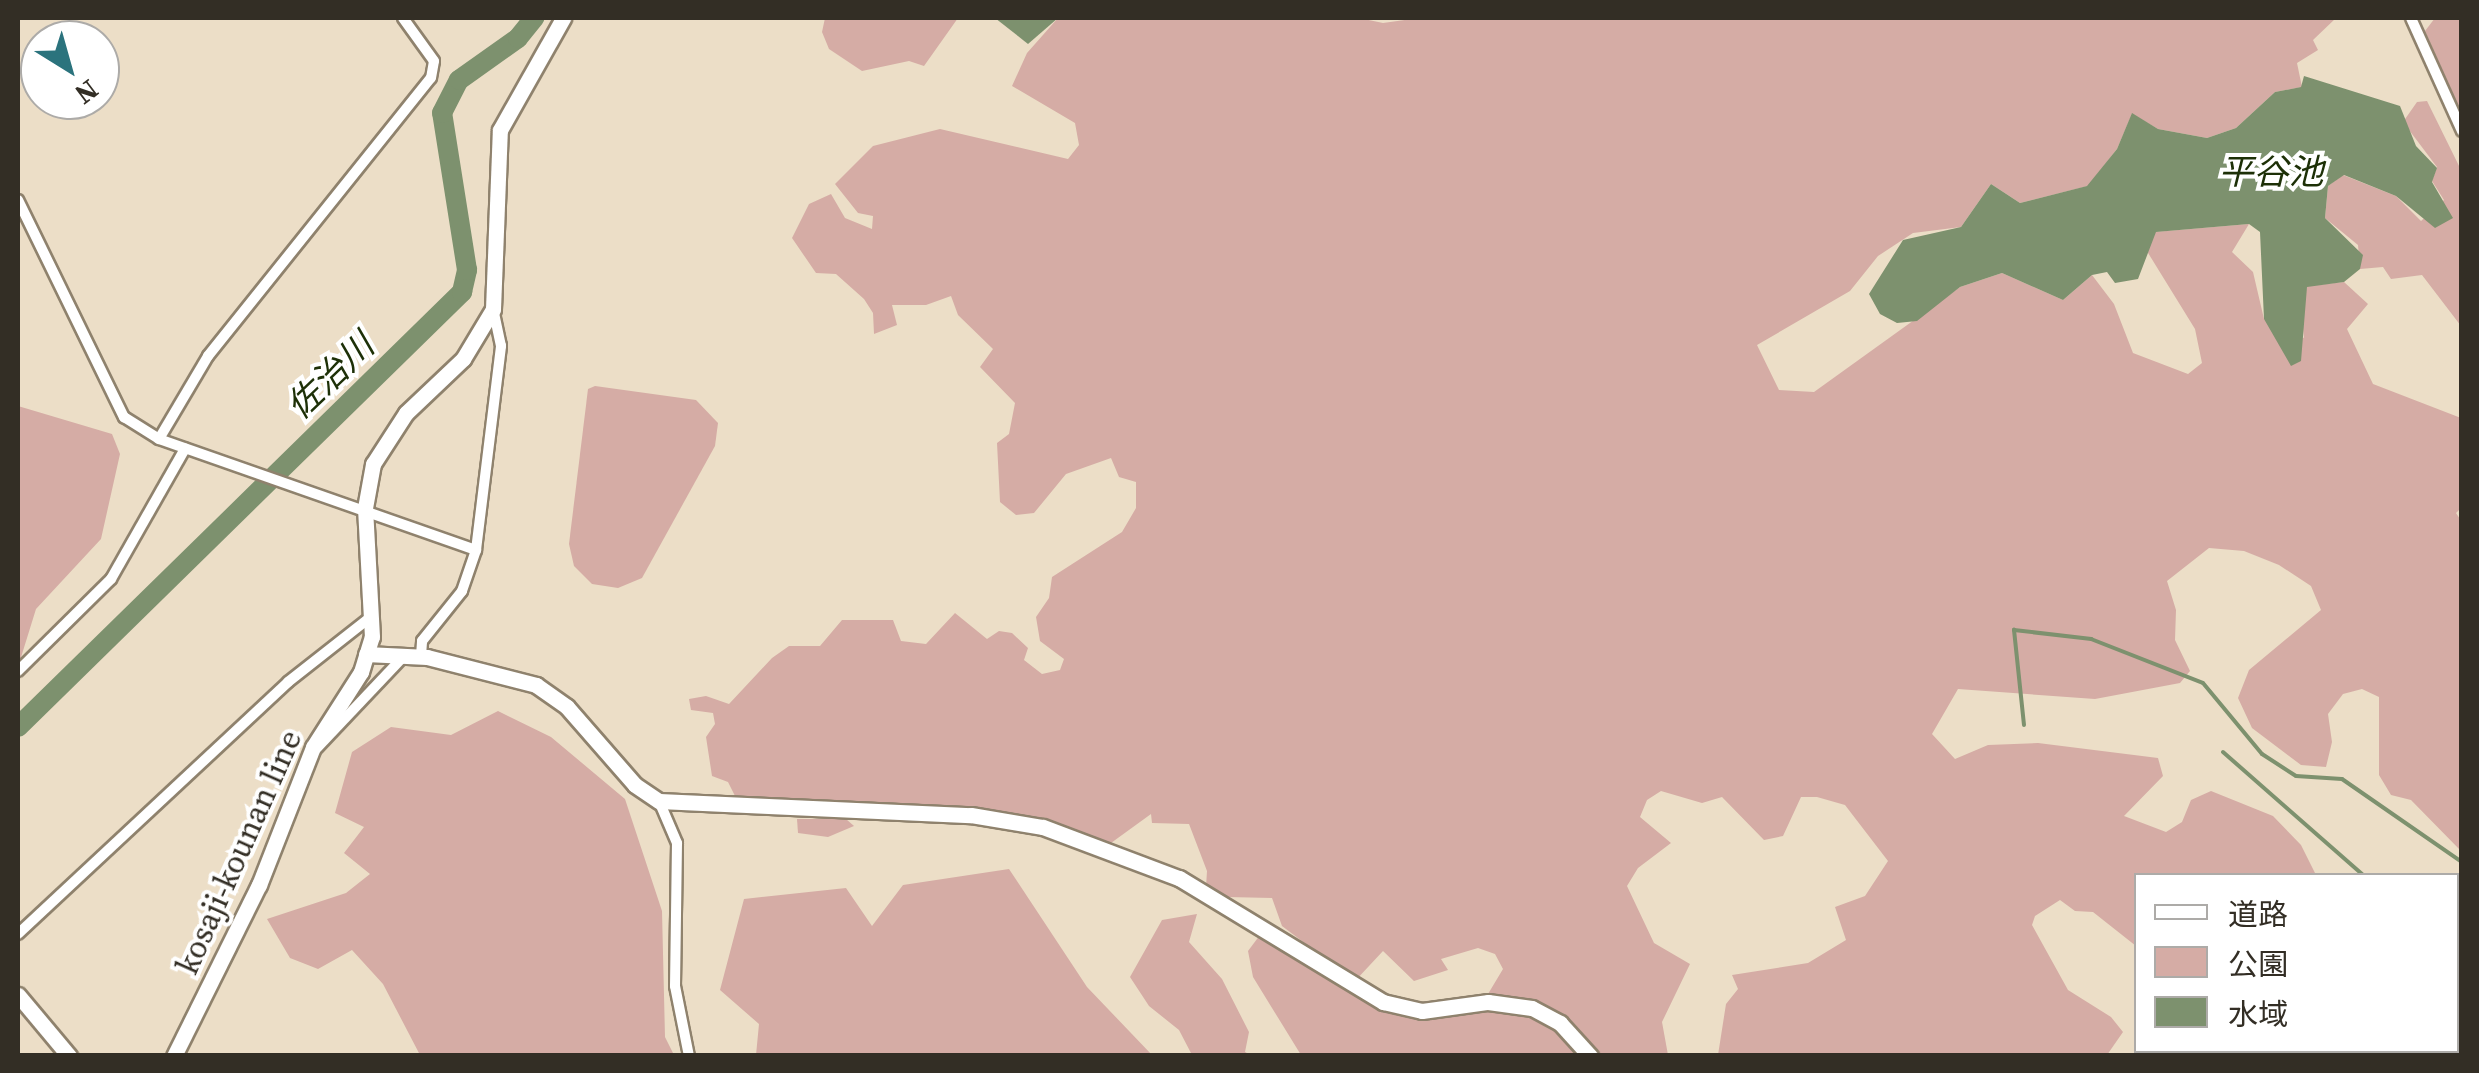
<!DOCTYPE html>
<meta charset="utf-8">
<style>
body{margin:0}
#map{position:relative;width:2479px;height:1073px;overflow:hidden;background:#ecdec7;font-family:"Source Serif 4","Noto Sans JP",serif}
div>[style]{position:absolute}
.green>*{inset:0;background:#d5aca5}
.water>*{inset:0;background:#7d916e}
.stream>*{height:4px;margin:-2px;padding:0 2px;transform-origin:2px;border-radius:2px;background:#7d916e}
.river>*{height:20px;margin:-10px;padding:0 10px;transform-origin:10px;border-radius:10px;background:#7d916e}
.roads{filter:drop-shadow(2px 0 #8f826d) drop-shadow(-2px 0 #8f826d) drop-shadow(0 2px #8f826d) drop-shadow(0 -2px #8f826d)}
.street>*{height:10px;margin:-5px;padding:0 5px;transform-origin:5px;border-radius:5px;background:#fff}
.secondary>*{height:15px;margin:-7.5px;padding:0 7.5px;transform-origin:7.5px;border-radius:7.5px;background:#fff}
span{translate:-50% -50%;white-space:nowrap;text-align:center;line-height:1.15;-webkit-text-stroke:8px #fff;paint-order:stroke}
.street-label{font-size:32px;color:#332e25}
.water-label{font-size:35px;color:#1d3007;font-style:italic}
.frame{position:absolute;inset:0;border:20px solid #332e25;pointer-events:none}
.legend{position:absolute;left:2134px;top:873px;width:325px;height:180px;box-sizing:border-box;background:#fff;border:2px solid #adaba8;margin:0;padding:12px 18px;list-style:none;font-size:30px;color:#332e25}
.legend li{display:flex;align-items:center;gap:20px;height:50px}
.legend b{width:50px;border:2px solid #adaba8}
.north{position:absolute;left:20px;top:20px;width:100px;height:100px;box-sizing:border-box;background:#fff;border:2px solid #adaba8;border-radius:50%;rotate:143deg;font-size:28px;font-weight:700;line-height:40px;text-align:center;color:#332e25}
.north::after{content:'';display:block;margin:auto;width:35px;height:45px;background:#2b737d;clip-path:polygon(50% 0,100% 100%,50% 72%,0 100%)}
</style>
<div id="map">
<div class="green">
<i style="clip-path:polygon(825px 18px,958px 18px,924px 66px,909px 61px,862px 71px,829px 49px,822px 32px)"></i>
<i style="clip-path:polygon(1058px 18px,1359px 18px,1383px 23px,1419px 18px,2336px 18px,2313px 40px,2318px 50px,2297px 63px,2302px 87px,2275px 92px,2236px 128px,2207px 138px,2158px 129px,2132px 114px,2117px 149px,2088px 186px,2020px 203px,1991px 184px,1961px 227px,1913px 233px,1878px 256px,1850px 291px,1757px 345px,1779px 390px,1814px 392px,1960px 287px,2002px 273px,2063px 300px,2092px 275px,2114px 304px,2133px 353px,2188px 374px,2202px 363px,2195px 329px,2145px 248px,2155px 232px,2249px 224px,2232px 252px,2253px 272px,2264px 319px,2304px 338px,2301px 309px,2307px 286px,2344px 282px,2368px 304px,2347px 329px,2373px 384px,2461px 418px,2461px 508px,2456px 513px,2462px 522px,2461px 851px,2411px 800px,2391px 795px,2379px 775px,2379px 697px,2362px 689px,2343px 694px,2328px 714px,2332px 742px,2326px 767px,2301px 765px,2252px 728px,2238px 698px,2249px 670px,2321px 610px,2311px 586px,2279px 565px,2244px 551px,2209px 548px,2167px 581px,2176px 610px,2175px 640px,2190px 671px,2180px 683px,2095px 699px,1958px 689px,1932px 734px,1955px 759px,1988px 745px,2038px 743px,2158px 758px,2163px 776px,2124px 816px,2166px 832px,2182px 822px,2191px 800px,2211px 791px,2273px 816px,2301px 845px,2316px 875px,2136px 876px,2136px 946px,2093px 912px,2075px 911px,2060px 900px,2035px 916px,2032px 925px,2068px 990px,2111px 1017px,2123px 1032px,2107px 1055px,1718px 1055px,1726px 1004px,1738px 989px,1732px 975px,1808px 963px,1846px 940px,1835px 907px,1865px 896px,1888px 861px,1845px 805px,1817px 797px,1801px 797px,1783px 836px,1764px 840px,1722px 797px,1702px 803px,1661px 791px,1647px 800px,1640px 817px,1671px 843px,1638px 868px,1627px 886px,1654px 943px,1690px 964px,1662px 1022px,1668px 1055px,1601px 1055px,1552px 1009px,1488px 994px,1503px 969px,1495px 954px,1478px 948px,1441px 959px,1448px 970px,1414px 981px,1383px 951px,1355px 981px,1282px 926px,1272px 898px,1227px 897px,1206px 887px,1207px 871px,1189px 824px,1152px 823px,1151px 814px,1111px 843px,1005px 814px,738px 802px,728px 782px,712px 776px,706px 737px,715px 724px,713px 713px,691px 710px,689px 699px,706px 696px,729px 704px,772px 658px,789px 646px,820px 646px,842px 620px,893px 620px,901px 641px,926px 644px,955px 613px,987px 639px,999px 631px,1012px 633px,1028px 648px,1024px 660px,1042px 674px,1060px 670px,1064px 659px,1040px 641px,1036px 617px,1049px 598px,1052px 577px,1122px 532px,1136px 508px,1136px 482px,1119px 477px,1111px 458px,1066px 474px,1034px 513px,1016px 515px,1000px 502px,997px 443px,1009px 434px,1015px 403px,980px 367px,993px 349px,958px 315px,951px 296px,926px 305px,892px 305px,897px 325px,874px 334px,873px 313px,864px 299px,836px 274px,816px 273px,792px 238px,809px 204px,831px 194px,845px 218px,872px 229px,873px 216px,858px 213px,835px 184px,873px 146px,940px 129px,1068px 159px,1079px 145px,1075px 123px,1012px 86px,1027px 53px)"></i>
<i style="clip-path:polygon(2435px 18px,2461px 18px,2461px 115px,2425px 31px)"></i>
<i style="clip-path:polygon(2427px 101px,2461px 170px,2461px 326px,2422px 275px,2391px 279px,2383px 267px,2360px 269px,2358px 245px,2325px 218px,2328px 186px,2343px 175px,2396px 196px,2421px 221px,2444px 200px,2432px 181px,2437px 167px,2403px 122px,2417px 102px)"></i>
<i style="clip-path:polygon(595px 386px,696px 400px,718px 423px,715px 446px,642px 578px,618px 588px,592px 584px,574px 566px,569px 544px,588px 389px)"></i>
<i style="clip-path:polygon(18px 406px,112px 434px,120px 454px,101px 539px,36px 609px,18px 667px)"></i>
<i style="clip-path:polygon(498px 711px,551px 737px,625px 799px,662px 911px,665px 1037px,674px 1055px,420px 1055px,383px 984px,352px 950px,318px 969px,290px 958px,267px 919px,346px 893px,370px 874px,344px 853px,364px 827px,335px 813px,352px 752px,391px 727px,451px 735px)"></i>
<i style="clip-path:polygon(797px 819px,846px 819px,854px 826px,828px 837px,798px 833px)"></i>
<i style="clip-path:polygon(1009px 869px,1087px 987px,1152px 1055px,756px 1055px,759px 1024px,720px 990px,744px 899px,846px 888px,872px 926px,903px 885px)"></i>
<i style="clip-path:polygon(1197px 914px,1189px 942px,1222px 979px,1249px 1032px,1245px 1052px,1251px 1055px,1192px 1055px,1179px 1030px,1149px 1006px,1130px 977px,1162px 920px)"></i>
<i style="clip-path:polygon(1260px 935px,1371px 1004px,1414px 1017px,1476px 1008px,1524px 1011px,1561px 1030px,1579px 1055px,1301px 1055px,1253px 977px,1248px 951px)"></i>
<i style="clip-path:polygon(2457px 989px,2461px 989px,2461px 1055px,2209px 1051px,2456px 1050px)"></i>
</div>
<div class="water">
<i style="clip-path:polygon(995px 18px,1058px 18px,1028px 44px)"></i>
<i style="clip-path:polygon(2304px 76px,2400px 106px,2416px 146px,2437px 168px,2432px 182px,2453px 218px,2435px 228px,2396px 196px,2344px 175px,2328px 186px,2325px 218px,2363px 255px,2360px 269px,2344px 282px,2307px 287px,2301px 361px,2291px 366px,2264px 319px,2260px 232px,2249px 224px,2156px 232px,2138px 279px,2115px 283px,2107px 272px,2092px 275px,2063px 300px,2002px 273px,1960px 287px,1917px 321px,1897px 323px,1880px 314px,1869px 294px,1903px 240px,1961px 227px,1991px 184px,2020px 203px,2087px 186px,2117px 149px,2132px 113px,2158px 129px,2207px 138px,2236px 128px,2275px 92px,2301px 87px)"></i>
</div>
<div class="stream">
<i style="left:2024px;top:725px;width:96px;rotate:-96deg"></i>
<i style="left:2014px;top:630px;width:78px;rotate:6.7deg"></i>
<i style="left:2091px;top:639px;width:120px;rotate:21.4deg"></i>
<i style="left:2203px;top:683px;width:92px;rotate:50.3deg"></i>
<i style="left:2262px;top:754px;width:40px;rotate:32.9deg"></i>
<i style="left:2296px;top:776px;width:46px;rotate:3.7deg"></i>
<i style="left:2342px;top:779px;width:146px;rotate:34.7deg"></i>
<i style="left:2223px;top:752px;width:188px;rotate:41.3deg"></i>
<i style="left:2456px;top:947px;width:7px;rotate:34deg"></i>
</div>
<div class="river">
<i style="left:18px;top:727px;width:622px;rotate:-44.41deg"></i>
<i style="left:462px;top:292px;width:23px;rotate:-77deg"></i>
<i style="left:467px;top:270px;width:159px;rotate:-99deg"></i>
<i style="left:442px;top:113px;width:37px;rotate:-63deg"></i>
<i style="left:459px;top:80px;width:72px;rotate:-35.4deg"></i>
<i style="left:518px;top:38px;width:26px;rotate:-51deg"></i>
</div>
<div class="roads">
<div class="street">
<i style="left:2411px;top:18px;width:124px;rotate:65.7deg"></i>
<i style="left:18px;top:200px;width:242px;rotate:64deg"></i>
<i style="left:124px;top:417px;width:41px;rotate:32.2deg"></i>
<i style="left:159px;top:439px;width:336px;rotate:19.3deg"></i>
<i style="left:159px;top:439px;width:96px;rotate:-59.4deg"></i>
<i style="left:208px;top:356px;width:356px;rotate:-51.3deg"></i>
<i style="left:431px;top:78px;width:17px;rotate:-80deg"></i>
<i style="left:434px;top:61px;width:53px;rotate:-125.8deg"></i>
<i style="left:421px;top:656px;width:15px;rotate:-86deg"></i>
<i style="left:422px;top:641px;width:64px;rotate:-51.3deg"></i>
<i style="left:462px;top:591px;width:43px;rotate:-71.1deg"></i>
<i style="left:476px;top:550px;width:206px;rotate:-83deg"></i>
<i style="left:501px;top:346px;width:38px;rotate:-102deg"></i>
<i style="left:18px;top:671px;width:131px;rotate:-44.7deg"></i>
<i style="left:111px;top:579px;width:150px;rotate:-60.4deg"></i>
<i style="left:317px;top:748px;width:127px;rotate:-46.6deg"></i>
<i style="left:659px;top:801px;width:46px;rotate:66.8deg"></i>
<i style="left:677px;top:843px;width:143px;rotate:90.8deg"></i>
<i style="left:675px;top:986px;width:71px;rotate:78.7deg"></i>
<i style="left:18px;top:934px;width:369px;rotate:-43deg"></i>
<i style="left:288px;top:682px;width:107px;rotate:-38.2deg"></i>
</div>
<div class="secondary">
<i style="left:366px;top:654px;width:61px;rotate:2.8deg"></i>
<i style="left:427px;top:657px;width:113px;rotate:14.4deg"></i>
<i style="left:536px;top:685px;width:38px;rotate:35deg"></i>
<i style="left:567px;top:707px;width:103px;rotate:48.9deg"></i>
<i style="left:635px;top:785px;width:29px;rotate:34deg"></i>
<i style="left:659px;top:801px;width:312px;rotate:2.6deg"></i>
<i style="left:971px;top:815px;width:73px;rotate:9.5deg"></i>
<i style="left:1043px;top:827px;width:145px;rotate:20.6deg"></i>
<i style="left:1179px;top:878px;width:239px;rotate:31.3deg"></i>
<i style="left:1383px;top:1002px;width:40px;rotate:13deg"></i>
<i style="left:1422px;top:1011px;width:67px;rotate:-7.8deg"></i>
<i style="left:1488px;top:1002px;width:44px;rotate:7.8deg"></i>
<i style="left:1532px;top:1008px;width:32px;rotate:28deg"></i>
<i style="left:1560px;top:1023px;width:45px;rotate:47.7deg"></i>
<i style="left:18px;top:995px;width:80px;rotate:50.1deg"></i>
<i style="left:174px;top:1056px;width:191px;rotate:-63.6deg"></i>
<i style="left:259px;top:885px;width:148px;rotate:-68.6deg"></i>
<i style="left:313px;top:747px;width:89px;rotate:-57.4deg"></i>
<i style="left:361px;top:672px;width:37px;rotate:-73deg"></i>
<i style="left:372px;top:637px;width:129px;rotate:-93.1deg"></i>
<i style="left:365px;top:508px;width:45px;rotate:-79.7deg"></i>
<i style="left:373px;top:464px;width:61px;rotate:-57.1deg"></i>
<i style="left:406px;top:413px;width:79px;rotate:-43.5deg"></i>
<i style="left:463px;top:359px;width:58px;rotate:-59deg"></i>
<i style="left:493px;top:309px;width:179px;rotate:-87.8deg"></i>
<i style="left:500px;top:130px;width:129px;rotate:-60.6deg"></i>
</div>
</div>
<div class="street-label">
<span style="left:239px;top:852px;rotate:-66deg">kosaji-kounan line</span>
</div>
<div class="water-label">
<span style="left:2271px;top:172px">平谷池</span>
<span style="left:330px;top:376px;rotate:-44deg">佐治川</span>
</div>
<div class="frame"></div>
<ul class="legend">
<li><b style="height:12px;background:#fff"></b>道路</li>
<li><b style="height:28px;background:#d5aca5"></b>公園</li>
<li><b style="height:28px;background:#7d916e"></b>水域</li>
</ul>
<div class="north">N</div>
</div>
